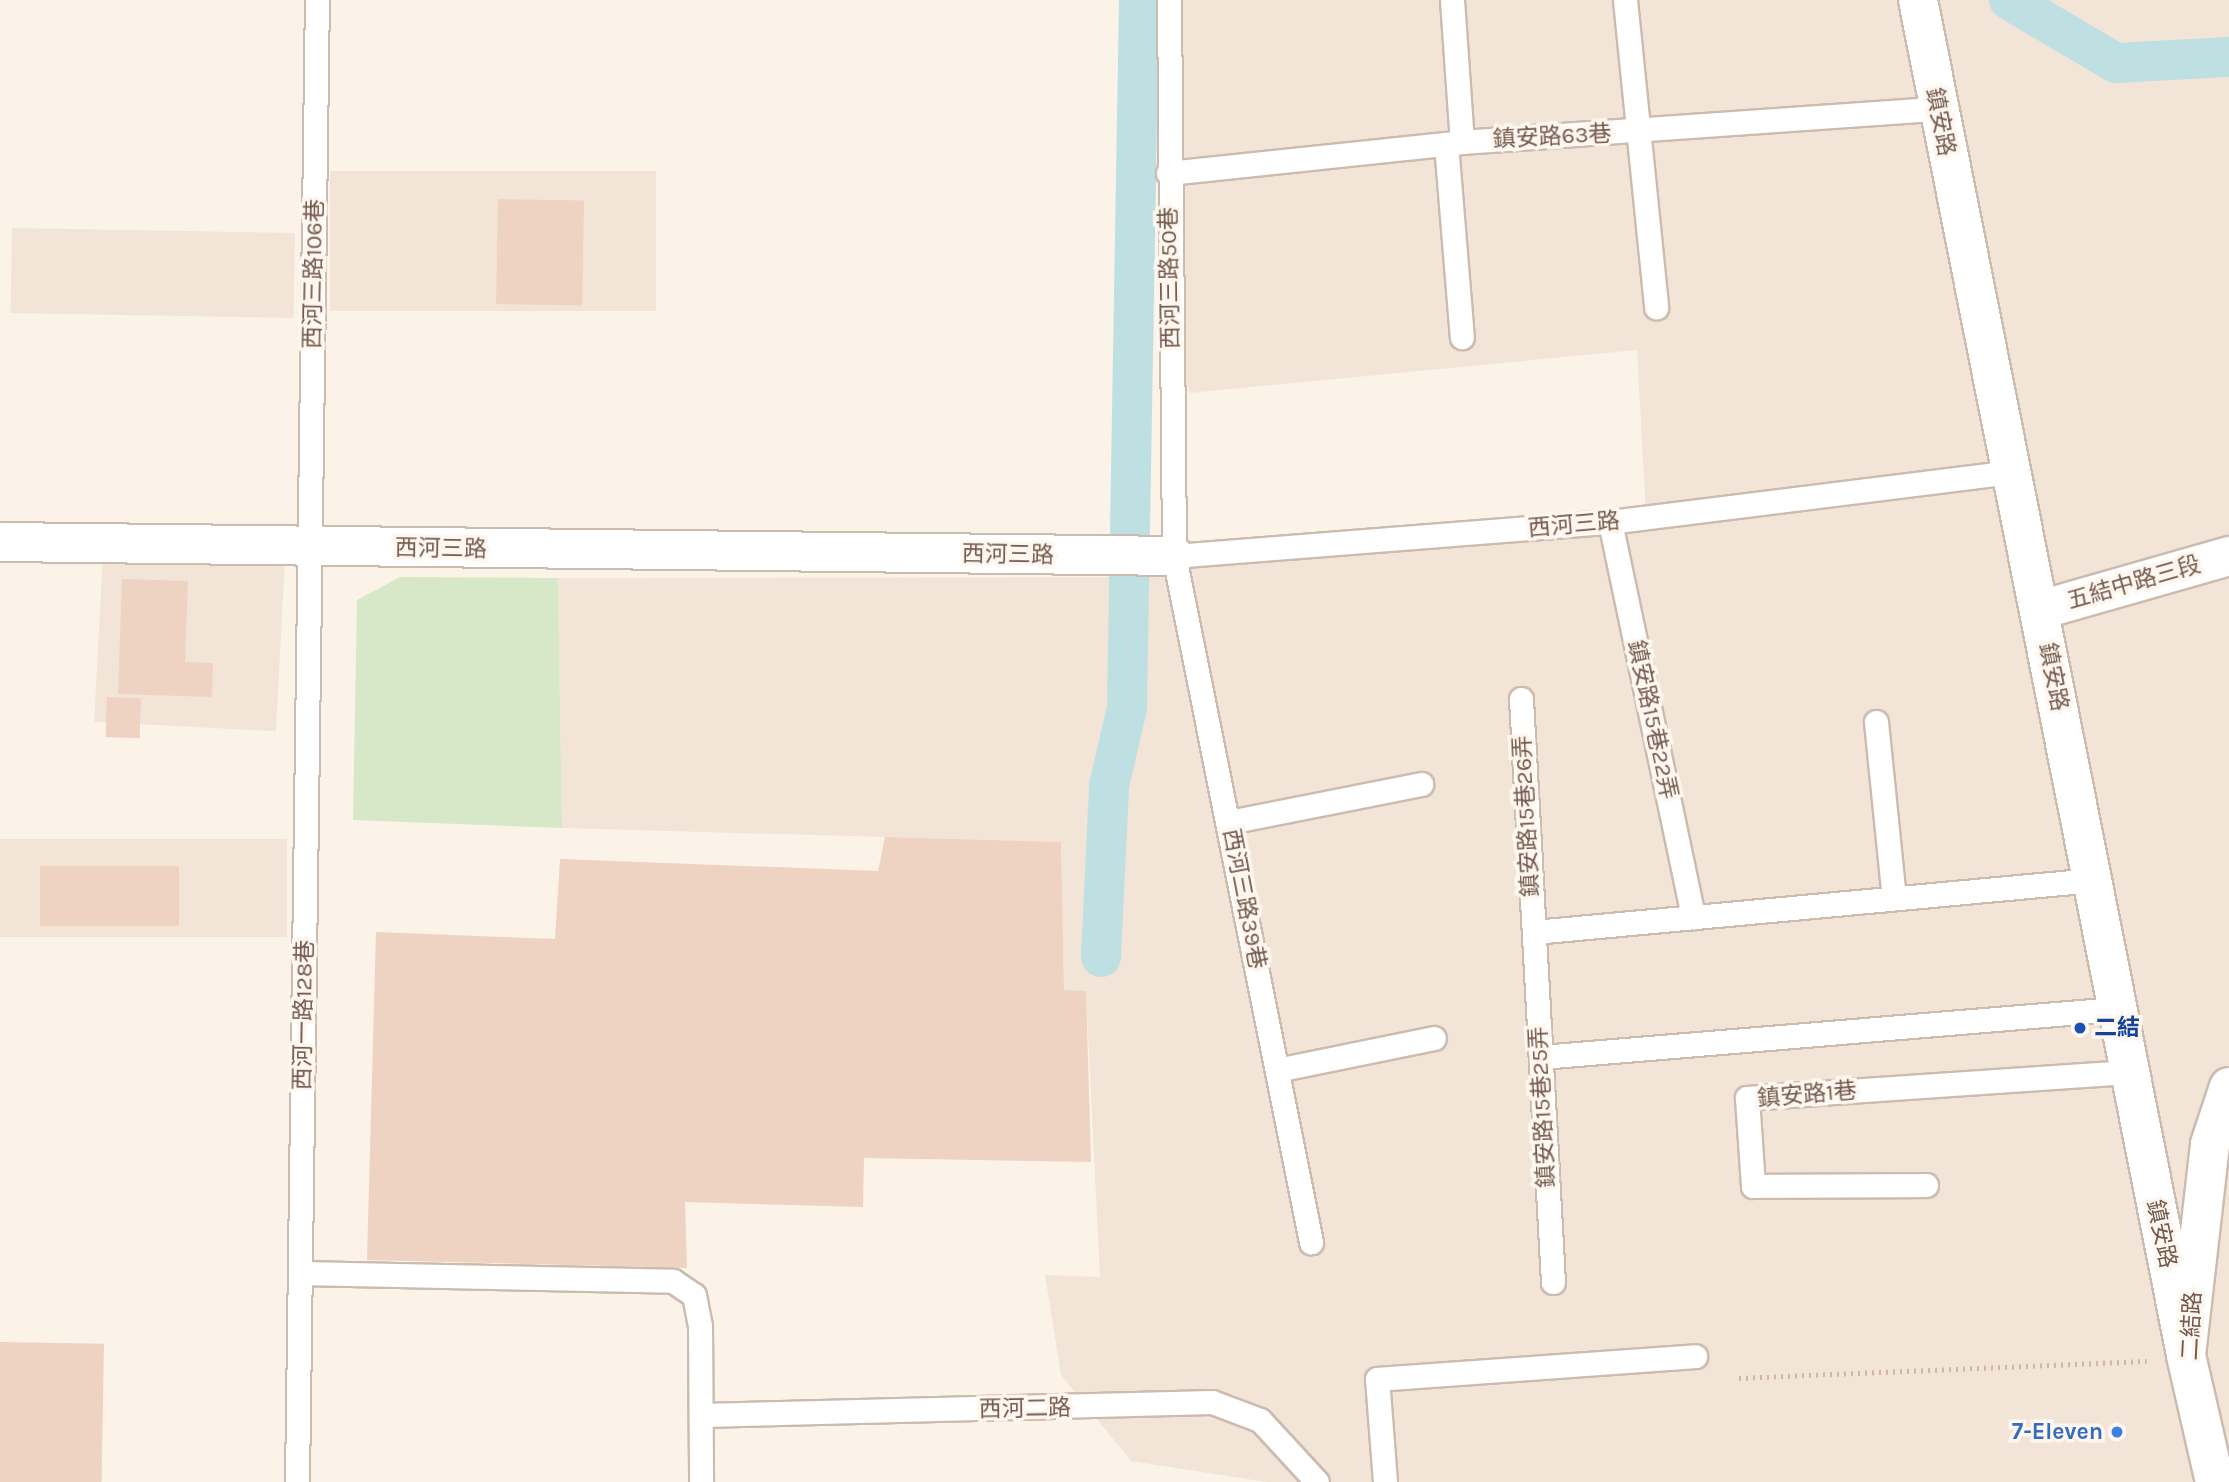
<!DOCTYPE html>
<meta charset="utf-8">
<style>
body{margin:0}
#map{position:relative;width:2229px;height:1482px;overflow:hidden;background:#fbf3e8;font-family:Karla,"Noto Sans TC",sans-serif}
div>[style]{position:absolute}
.residential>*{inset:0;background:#f2e5d7;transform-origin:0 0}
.green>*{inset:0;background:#d6e8c8}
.canal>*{height:40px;margin:-20px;padding:0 20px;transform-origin:20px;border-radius:20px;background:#bee0e3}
.building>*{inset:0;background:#eed2c2;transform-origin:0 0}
.path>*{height:4.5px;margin-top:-2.25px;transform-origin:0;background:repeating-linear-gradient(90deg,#d3b5a5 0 2px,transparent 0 7px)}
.roads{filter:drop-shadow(2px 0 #ccbbaf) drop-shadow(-2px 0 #ccbbaf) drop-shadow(0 2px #ccbbaf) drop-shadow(0 -2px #ccbbaf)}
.service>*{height:23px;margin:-11.5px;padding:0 11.5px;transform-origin:11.5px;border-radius:11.5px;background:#fff}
.minor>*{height:38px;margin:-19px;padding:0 19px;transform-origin:19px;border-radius:19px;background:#fff}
.dots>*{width:19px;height:19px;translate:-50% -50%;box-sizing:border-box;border:4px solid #fef7ef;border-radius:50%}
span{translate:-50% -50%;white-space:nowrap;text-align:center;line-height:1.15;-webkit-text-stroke:7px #fef7ef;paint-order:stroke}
.street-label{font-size:23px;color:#735a4e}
.transit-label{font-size:23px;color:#164399;font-weight:700}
.left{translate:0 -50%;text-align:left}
.shop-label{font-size:23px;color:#366cbe;font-weight:700}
.right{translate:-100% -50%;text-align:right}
</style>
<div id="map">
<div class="residential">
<i style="clip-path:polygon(1180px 0,2229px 0,2229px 1482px,1266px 1482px,1131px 1461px,1061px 1375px,1045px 1275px,1100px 1277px,1086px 992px,1064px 990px,1061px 842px,562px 828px,558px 578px,1121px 577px,1646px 515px,1637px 350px,1190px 393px,1183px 372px)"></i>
<i style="left:330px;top:171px;width:326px;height:140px"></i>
<i style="left:12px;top:228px;width:283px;height:85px;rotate:1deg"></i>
<i style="left:103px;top:553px;width:182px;height:169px;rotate:3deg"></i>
<i style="left:0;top:839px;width:287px;height:98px"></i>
</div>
<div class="green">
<i style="clip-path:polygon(400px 577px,558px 578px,562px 828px,353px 820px,357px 600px)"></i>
</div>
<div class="canal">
<i style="left:2009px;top:0;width:124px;rotate:30.5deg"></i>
<i style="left:2116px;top:63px;width:113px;rotate:-3deg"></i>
<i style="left:1101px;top:957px;width:171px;rotate:-87.3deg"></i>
<i style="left:1109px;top:786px;width:80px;rotate:-77deg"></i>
<i style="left:1127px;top:708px;width:708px;rotate:-89.03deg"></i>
</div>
<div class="building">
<i style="left:498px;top:199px;width:86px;height:105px;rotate:1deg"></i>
<i style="clip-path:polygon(122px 579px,188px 581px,185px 662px,213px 663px,212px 697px,118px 694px)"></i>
<i style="left:107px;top:697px;width:34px;height:40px;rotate:2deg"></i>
<i style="clip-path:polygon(885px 837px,1061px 842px,1064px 990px,1086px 991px,1091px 1162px,864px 1158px,863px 1207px,685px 1202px,687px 1268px,367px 1260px,376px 932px,555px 939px,560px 859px,878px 871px)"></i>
<i style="left:40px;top:866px;width:139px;height:60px"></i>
<i style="left:0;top:1342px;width:104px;height:140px;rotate:1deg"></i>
</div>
<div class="path">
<i style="left:1739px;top:1378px;width:408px;rotate:-2.4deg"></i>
</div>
<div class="roads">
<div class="service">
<i style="left:1169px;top:0;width:556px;rotate:89.48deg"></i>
<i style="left:1174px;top:556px;width:700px;rotate:78.71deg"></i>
<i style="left:1452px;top:0;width:142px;rotate:86deg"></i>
<i style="left:1625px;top:0;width:309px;rotate:84.2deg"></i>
<i style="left:1446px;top:144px;width:194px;rotate:85.3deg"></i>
<i style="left:1168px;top:173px;width:296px;rotate:-6deg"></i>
<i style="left:1462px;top:142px;width:475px;rotate:-4deg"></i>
<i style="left:1610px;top:522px;width:404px;rotate:78.1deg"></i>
<i style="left:1174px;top:556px;width:437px;rotate:-4.5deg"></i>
<i style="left:1610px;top:522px;width:404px;rotate:-7.1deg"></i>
<i style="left:1521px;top:699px;width:584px;rotate:86.86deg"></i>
<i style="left:1876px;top:722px;width:177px;rotate:84.2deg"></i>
<i style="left:1229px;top:822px;width:196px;rotate:-11.2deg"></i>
<i style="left:1534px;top:932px;width:562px;rotate:-5.31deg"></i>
<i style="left:1541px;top:1057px;width:577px;rotate:-4.77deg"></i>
<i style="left:1277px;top:1070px;width:160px;rotate:-11.5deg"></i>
<i style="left:1926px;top:1185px;width:173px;rotate:179.7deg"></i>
<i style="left:1753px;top:1186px;width:88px;rotate:-93.9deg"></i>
<i style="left:1747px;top:1098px;width:381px;rotate:-3.9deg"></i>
<i style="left:301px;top:1273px;width:372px;rotate:1.2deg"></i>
<i style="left:673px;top:1281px;width:25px;rotate:34deg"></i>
<i style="left:694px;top:1295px;width:32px;rotate:79deg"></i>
<i style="left:700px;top:1326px;width:156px;rotate:89.6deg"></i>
<i style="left:702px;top:1415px;width:510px;rotate:-1.46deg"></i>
<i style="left:1212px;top:1402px;width:51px;rotate:20.6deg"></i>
<i style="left:1260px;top:1420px;width:84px;rotate:47.4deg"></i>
<i style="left:297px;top:1482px;width:1482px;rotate:-89.23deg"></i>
<i style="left:1385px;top:1482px;width:103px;rotate:-94.4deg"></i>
<i style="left:1377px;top:1379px;width:319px;rotate:-4.1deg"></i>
</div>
<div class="minor">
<i style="left:1918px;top:0;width:1381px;rotate:78.81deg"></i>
<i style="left:0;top:542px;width:1174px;rotate:0.68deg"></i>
<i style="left:2040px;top:610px;width:197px;rotate:-15.9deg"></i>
<i style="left:2215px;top:1482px;width:130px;rotate:-102.9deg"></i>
<i style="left:2186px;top:1355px;width:212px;rotate:-83.5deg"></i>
<i style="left:2210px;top:1144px;width:60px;rotate:-71.6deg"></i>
</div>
</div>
<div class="dots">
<i style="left:2080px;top:1028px;background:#1a4fb4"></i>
<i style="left:2117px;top:1432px;background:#3f7fe0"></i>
</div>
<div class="street-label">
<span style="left:1940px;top:122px;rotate:79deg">鎮安路</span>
<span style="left:1552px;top:137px;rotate:-3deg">鎮安路63巷</span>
<span style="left:314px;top:274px;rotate:-89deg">西河三路106巷</span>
<span style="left:1170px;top:278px;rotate:-91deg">西河三路50巷</span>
<span style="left:1574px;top:525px;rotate:-5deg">西河三路</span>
<span style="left:441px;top:549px;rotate:1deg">西河三路</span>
<span style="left:1008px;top:555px;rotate:1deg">西河三路</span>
<span style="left:2134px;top:583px;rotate:-16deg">五結中路三段</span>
<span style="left:2053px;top:677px;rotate:79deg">鎮安路</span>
<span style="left:1652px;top:720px;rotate:78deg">鎮安路15巷22弄</span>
<span style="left:1527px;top:816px;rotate:-93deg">鎮安路15巷26弄</span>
<span style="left:1244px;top:899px;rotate:79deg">西河三路39巷</span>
<span style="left:304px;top:1015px;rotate:-89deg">西河一路128巷</span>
<span style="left:1807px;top:1095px;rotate:-5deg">鎮安路1巷</span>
<span style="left:1543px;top:1107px;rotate:-93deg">鎮安路15巷25弄</span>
<span style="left:2161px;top:1234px;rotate:78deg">鎮安路</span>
<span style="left:2192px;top:1326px;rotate:-87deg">二結路</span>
<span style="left:1025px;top:1409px;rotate:-1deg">西河二路</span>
</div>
<div class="transit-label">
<span class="left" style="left:2094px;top:1028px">二結</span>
</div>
<div class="shop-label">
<span class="right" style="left:2103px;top:1432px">7-Eleven</span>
</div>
</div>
